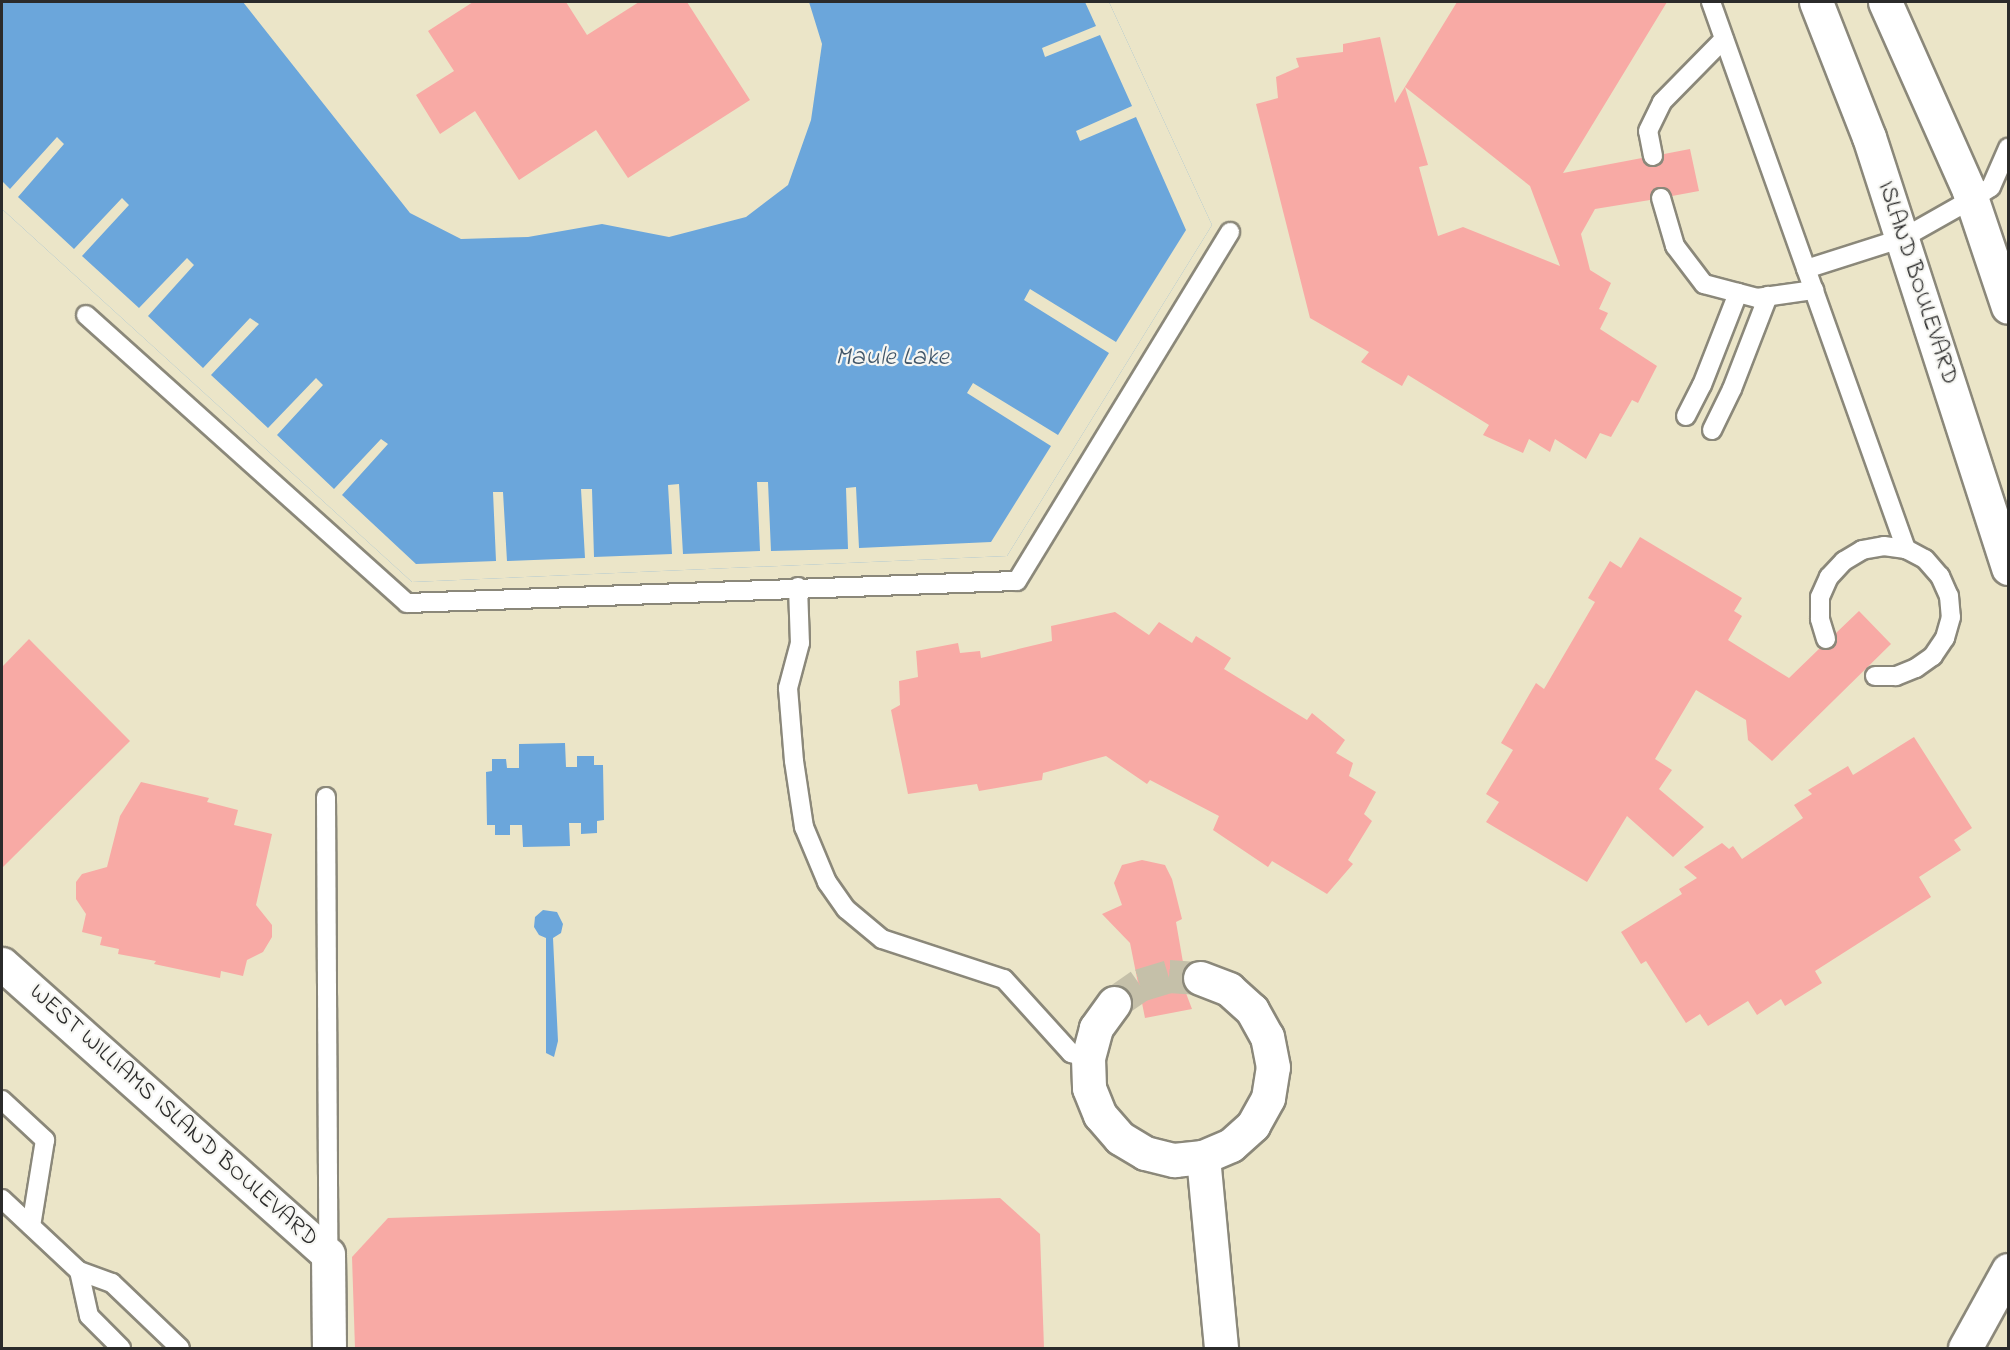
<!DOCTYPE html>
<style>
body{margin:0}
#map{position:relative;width:2010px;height:1350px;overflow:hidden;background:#ebe5c8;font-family:"Indie Flower",sans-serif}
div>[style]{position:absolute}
.water>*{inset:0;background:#6ba6db}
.pier>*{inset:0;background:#ebe5c8}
.building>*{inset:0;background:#f8aaa5}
.minor-tunnel>*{height:33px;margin-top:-16.5px;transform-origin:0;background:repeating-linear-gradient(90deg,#c5c0a9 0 33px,transparent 0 49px)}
.roads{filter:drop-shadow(2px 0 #8b887a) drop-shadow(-2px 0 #8b887a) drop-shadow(0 2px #8b887a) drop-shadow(0 -2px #8b887a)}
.service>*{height:18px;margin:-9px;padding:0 9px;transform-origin:9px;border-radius:9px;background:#fff}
.minor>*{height:33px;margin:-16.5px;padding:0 16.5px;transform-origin:16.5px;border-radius:16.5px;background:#fff}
span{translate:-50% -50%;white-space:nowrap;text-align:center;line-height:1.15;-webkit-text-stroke:4.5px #f6f6f2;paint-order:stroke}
.street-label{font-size:24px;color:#2b2b2b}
.water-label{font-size:26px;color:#415669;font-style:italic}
.frame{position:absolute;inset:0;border:3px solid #2b2b2b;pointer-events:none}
</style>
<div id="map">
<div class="water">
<i style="clip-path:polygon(2px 2px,243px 2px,410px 213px,461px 239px,528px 237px,602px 224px,669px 237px,746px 217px,788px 185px,811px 120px,822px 44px,809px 2px,1109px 2px,1212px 225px,1007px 556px,412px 582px,2px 209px)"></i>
<i style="clip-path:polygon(565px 743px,566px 767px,577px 767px,577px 756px,594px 756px,594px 765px,603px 765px,604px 820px,597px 821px,597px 833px,581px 834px,581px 823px,569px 823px,570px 846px,523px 847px,522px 825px,510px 825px,510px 835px,495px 835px,495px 825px,487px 825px,486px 772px,492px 771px,492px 759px,506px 759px,507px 768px,519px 768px,519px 744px)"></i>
<i style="clip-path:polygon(543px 910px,557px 912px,563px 924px,561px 933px,553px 938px,558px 1041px,554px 1057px,546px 1053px,546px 938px,539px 935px,534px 927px,535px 917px)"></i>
</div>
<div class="pier">
<i style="clip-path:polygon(1085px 2px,1109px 2px,1212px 225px,1007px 556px,412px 582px,2px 209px,2px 181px,10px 189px,57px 137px,64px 144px,18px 197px,74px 249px,122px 198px,129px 205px,82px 256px,139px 308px,187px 258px,194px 265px,148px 316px,203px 368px,250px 318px,259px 324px,211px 375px,268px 428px,316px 378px,323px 385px,277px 435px,334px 489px,381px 439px,388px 444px,342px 495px,416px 564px,496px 561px,493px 492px,503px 492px,507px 561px,585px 558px,581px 489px,592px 489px,594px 557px,672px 554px,668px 485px,679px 484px,683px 554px,760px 551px,757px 482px,768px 482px,771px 551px,848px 549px,846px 488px,856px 487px,859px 548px,991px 542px,1051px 446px,967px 393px,973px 383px,1058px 435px,1109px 353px,1024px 300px,1030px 289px,1116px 342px,1186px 230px,1136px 117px,1080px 141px,1076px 131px,1132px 106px,1100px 35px,1045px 57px,1042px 48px,1096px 26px)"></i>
</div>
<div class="building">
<i style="clip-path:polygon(473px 2px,566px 2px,587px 35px,639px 2px,687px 2px,750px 100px,628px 178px,596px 130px,519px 180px,475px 111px,440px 134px,416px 95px,454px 71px,428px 31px)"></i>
<i style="clip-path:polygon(evenodd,1457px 2px,1667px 2px,1563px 173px,1642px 158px,1655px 167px,1661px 164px,1664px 154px,1690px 149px,1699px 191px,1672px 196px,1668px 190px,1658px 187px,1650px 200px,1595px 209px,1581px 234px,1590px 270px,1611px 283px,1599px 309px,1608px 313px,1600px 329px,1657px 366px,1638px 403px,1632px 400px,1611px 437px,1600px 433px,1586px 459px,1555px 439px,1550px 452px,1529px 439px,1523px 453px,1483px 435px,1489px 425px,1408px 375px,1402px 386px,1361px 362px,1369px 352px,1310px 318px,1256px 104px,1278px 98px,1276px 77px,1299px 67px,1296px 58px,1343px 52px,1343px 44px,1380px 37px,1395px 103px,1457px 2px,1405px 87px,1530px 186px,1560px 266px,1463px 227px,1438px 236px,1419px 167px,1428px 165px,1405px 87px)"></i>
<i style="clip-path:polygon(1640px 537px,1742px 598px,1734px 611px,1742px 616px,1728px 640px,1789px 678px,1820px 648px,1834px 647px,1836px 633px,1859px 611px,1891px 644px,1772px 761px,1748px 740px,1746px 720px,1696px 690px,1655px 759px,1672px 770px,1659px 789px,1704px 827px,1673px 857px,1627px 816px,1587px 882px,1486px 822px,1499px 802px,1486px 794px,1513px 750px,1501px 743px,1536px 683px,1544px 689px,1595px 602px,1588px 598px,1610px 561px,1621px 568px)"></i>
<i style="clip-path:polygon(1115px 612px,1149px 635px,1159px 622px,1192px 643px,1196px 636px,1231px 658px,1224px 669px,1307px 720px,1312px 713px,1345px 740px,1336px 753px,1353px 763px,1349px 776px,1376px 792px,1364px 814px,1372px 821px,1348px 860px,1353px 864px,1327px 894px,1272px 861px,1268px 867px,1213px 830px,1219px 816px,1150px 780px,1147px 784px,1106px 756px,1043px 773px,1042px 780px,979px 791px,977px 784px,908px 794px,891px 710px,900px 705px,899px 681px,918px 677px,916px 651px,958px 643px,960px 653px,980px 651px,981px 658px,1052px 641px,1051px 626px)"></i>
<i style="clip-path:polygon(29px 639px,130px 741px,2px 868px,2px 667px)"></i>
<i style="clip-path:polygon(1914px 737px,1972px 828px,1954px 840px,1961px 850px,1919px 877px,1931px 897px,1815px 971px,1822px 983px,1785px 1006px,1781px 999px,1757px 1015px,1748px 1001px,1708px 1026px,1700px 1014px,1686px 1023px,1646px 961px,1641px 964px,1621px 932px,1682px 894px,1679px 889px,1697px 878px,1684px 867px,1722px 843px,1729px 849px,1733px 846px,1742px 859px,1803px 818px,1794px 805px,1812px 794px,1808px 790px,1848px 766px,1853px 775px)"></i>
<i style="clip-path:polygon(141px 782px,209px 798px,207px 802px,238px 810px,234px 825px,272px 834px,256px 905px,272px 925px,272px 937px,263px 952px,247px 960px,243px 976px,221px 971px,220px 978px,154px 964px,156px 961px,118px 954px,119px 949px,100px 945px,102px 937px,82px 932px,86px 914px,76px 899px,76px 882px,82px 874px,107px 867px,120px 816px)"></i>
<i style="clip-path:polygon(1142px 860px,1165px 865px,1172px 879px,1182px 919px,1176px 922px,1184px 968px,1181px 980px,1192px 1009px,1145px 1018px,1130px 943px,1102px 914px,1122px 905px,1114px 883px,1122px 865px)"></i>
<i style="clip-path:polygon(1000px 1198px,1040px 1234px,1044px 1348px,355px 1348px,352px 1257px,388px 1218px)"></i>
</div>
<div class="minor-tunnel">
<i style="left:1114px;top:1003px;width:32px;rotate:-35deg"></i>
<i style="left:1140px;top:985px;width:30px;rotate:-17deg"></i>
<i style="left:1169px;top:976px;width:31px;rotate:4deg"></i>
</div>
<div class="roads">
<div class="service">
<i style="left:1711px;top:2px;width:581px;rotate:70.38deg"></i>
<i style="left:1653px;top:156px;width:25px;rotate:-101deg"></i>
<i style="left:1648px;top:131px;width:32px;rotate:-64deg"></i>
<i style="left:1662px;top:102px;width:88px;rotate:-45.5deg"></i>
<i style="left:1661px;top:198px;width:50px;rotate:73.7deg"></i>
<i style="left:1675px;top:246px;width:48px;rotate:52.7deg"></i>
<i style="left:1704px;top:284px;width:55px;rotate:14.8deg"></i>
<i style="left:1757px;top:298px;width:58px;rotate:-8deg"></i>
<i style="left:1806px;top:269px;width:102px;rotate:-17.7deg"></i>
<i style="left:1903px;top:238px;width:79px;rotate:-29.5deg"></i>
<i style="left:1972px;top:199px;width:22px;rotate:-32deg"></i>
<i style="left:1991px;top:187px;width:43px;rotate:-66.4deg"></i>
<i style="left:86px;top:315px;width:431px;rotate:41.9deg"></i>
<i style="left:407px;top:603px;width:610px;rotate:-2.07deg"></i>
<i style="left:1017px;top:581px;width:409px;rotate:-58.6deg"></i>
<i style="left:1686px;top:416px;width:35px;rotate:-63deg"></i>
<i style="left:1702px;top:385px;width:99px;rotate:-68.6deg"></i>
<i style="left:1712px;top:430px;width:46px;rotate:-64deg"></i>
<i style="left:1732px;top:389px;width:100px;rotate:-68.8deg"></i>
<i style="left:798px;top:587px;width:56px;rotate:88deg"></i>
<i style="left:800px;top:643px;width:47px;rotate:104.9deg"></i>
<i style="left:788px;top:688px;width:73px;rotate:85.3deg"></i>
<i style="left:794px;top:761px;width:67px;rotate:81.4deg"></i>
<i style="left:804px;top:827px;width:60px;rotate:67.3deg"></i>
<i style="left:827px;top:882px;width:33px;rotate:55deg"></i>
<i style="left:846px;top:909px;width:47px;rotate:39.8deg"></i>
<i style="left:882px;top:939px;width:128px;rotate:18.2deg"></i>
<i style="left:1004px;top:979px;width:100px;rotate:47.8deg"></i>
<i style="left:1071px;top:1053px;width:18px;rotate:16deg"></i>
<i style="left:1826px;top:639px;width:21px;rotate:-107deg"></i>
<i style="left:1820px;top:619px;width:22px;rotate:-90deg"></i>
<i style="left:1820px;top:597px;width:22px;rotate:-66deg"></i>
<i style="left:1829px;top:577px;width:22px;rotate:-47deg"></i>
<i style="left:1844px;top:561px;width:21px;rotate:-31deg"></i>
<i style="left:1862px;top:550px;width:22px;rotate:-10deg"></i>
<i style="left:1884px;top:546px;width:22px;rotate:8deg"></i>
<i style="left:1906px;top:549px;width:21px;rotate:28deg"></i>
<i style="left:1925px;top:559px;width:23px;rotate:49deg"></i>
<i style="left:1940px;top:576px;width:22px;rotate:66deg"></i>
<i style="left:1949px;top:596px;width:21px;rotate:85deg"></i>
<i style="left:1951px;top:617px;width:22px;rotate:106deg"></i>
<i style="left:1945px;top:638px;width:22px;rotate:124deg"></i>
<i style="left:1933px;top:656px;width:21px;rotate:145deg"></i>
<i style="left:1916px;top:668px;width:22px;rotate:158deg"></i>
<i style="left:1896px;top:676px;width:21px;rotate:180deg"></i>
<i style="left:326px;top:797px;width:457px;rotate:89.7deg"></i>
<i style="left:2px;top:1100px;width:59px;rotate:42.9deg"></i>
<i style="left:45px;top:1140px;width:87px;rotate:99.2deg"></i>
<i style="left:2px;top:1199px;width:105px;rotate:43.1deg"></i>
<i style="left:121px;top:1348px;width:45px;rotate:-135deg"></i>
<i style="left:89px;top:1316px;width:46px;rotate:-102.5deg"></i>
<i style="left:79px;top:1271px;width:35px;rotate:20deg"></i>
<i style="left:112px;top:1283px;width:94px;rotate:43.7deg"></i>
</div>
<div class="minor">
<i style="left:1816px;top:2px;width:145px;rotate:68.6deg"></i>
<i style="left:1869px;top:137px;width:453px;rotate:72.1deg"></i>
<i style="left:1885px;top:2px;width:207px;rotate:66deg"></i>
<i style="left:1969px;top:191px;width:122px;rotate:71.4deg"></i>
<i style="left:2px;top:964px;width:436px;rotate:41.7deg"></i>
<i style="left:328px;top:1254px;width:94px;rotate:89.4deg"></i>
<i style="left:1114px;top:1003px;width:31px;rotate:126deg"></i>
<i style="left:1096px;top:1028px;width:31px;rotate:105deg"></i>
<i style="left:1088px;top:1058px;width:30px;rotate:88deg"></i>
<i style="left:1089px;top:1088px;width:29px;rotate:68deg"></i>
<i style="left:1100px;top:1115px;width:30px;rotate:49deg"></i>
<i style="left:1120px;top:1138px;width:29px;rotate:31deg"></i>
<i style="left:1145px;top:1153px;width:30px;rotate:14deg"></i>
<i style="left:1174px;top:1160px;width:29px;rotate:-6deg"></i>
<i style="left:1203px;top:1157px;width:30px;rotate:-23deg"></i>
<i style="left:1231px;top:1145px;width:30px;rotate:-42deg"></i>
<i style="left:1253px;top:1125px;width:31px;rotate:-61deg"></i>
<i style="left:1268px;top:1098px;width:31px;rotate:-81deg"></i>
<i style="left:1273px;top:1067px;width:31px;rotate:-101deg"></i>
<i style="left:1267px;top:1037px;width:31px;rotate:-119deg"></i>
<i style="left:1252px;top:1010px;width:31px;rotate:-138deg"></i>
<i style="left:1229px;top:989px;width:31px;rotate:-159deg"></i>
<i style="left:1203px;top:1157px;width:192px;rotate:84.6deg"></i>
<i style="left:1965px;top:1348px;width:89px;rotate:-61.1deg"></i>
</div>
</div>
<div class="street-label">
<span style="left:1917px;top:283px;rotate:72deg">ISLAND BOULEVARD</span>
<span style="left:173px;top:1116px;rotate:42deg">WEST WILLIAMS ISLAND BOULEVARD</span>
</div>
<div class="water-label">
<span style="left:892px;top:359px">Maule Lake</span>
</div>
<div class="frame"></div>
</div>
